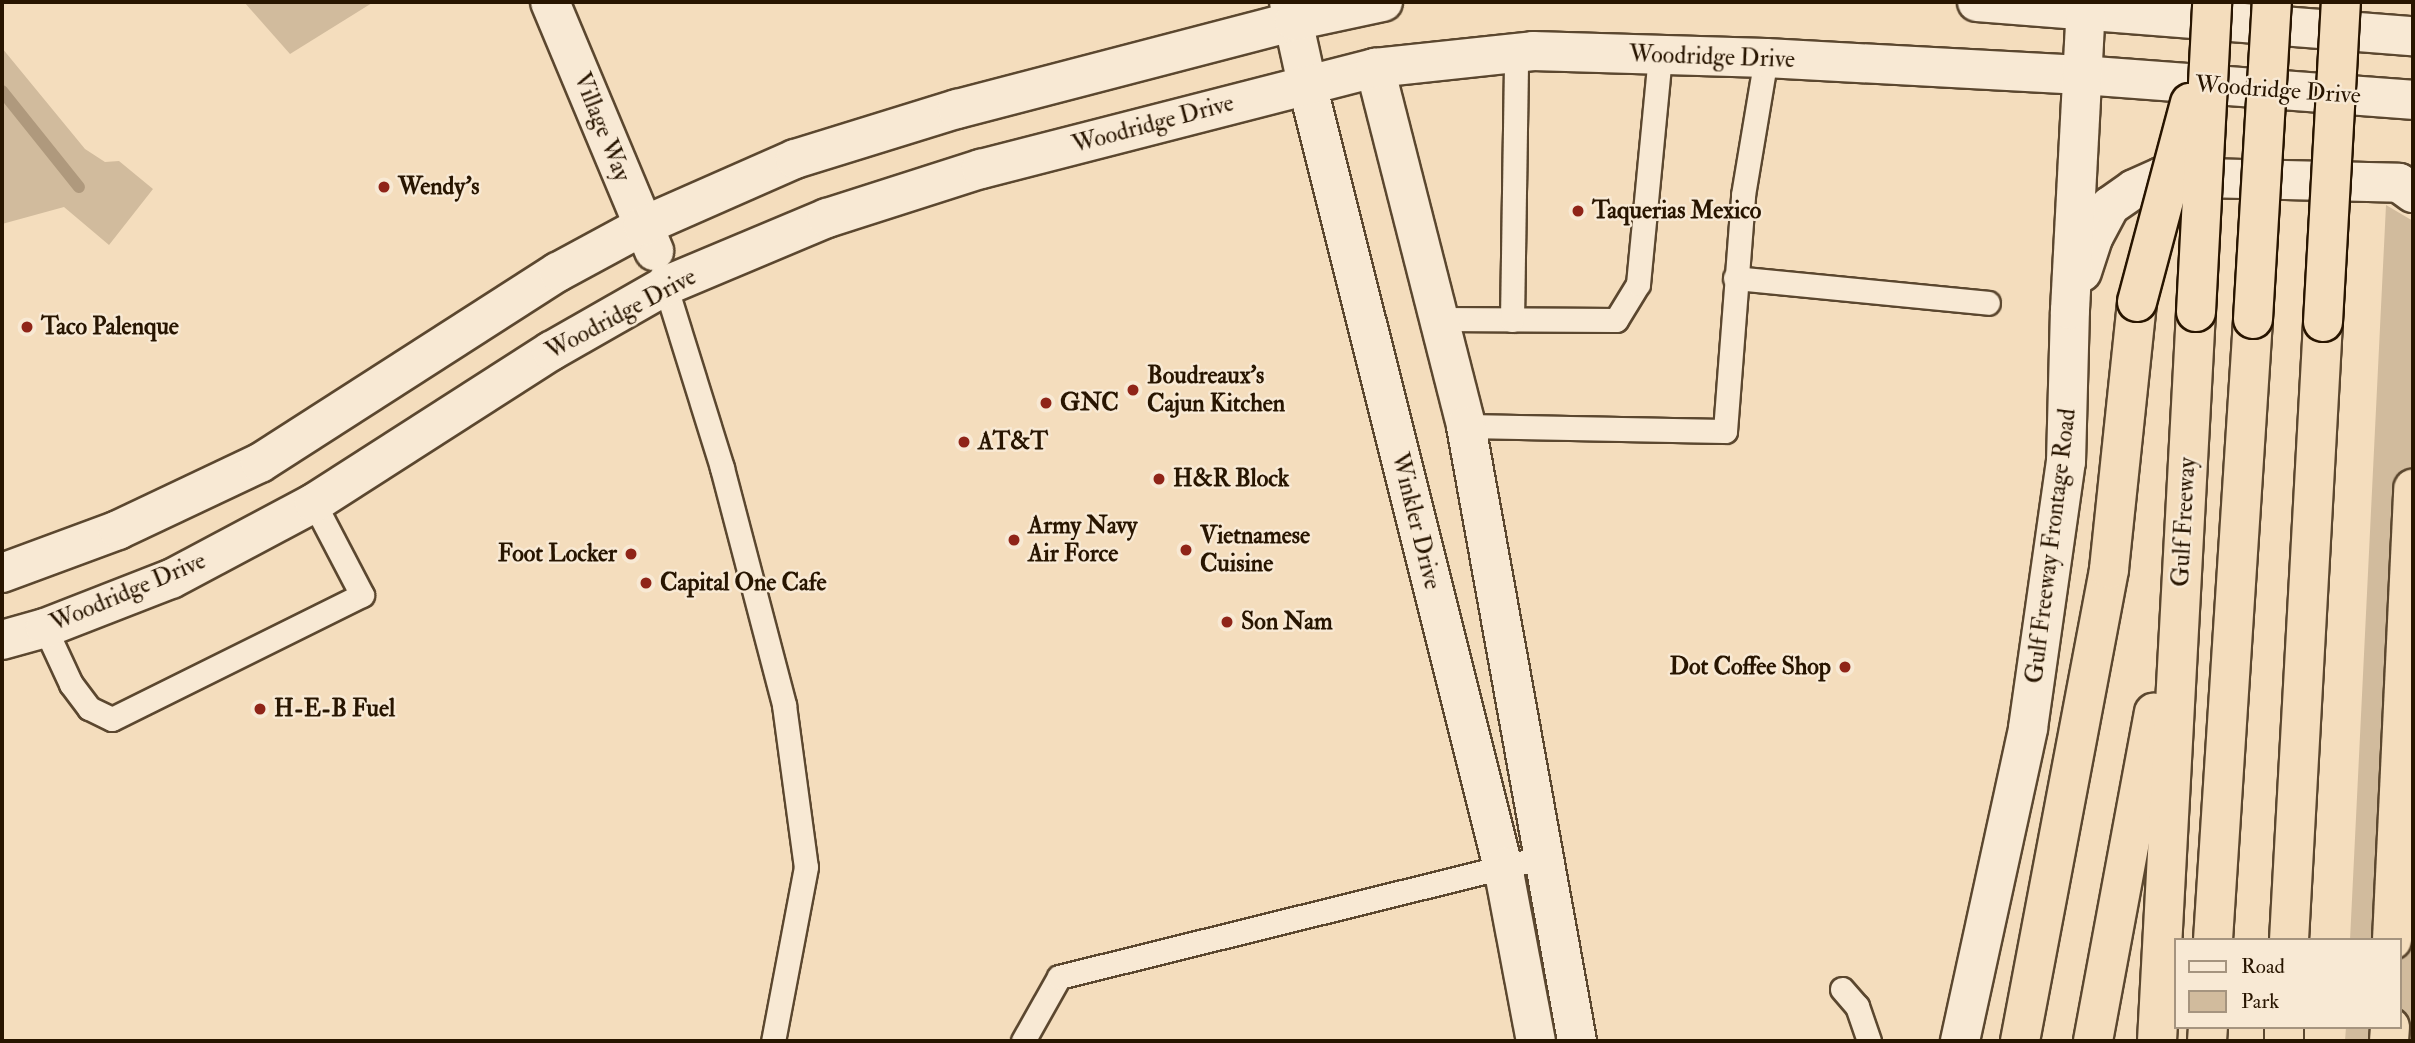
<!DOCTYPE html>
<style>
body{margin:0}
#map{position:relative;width:2415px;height:1043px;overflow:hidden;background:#f4ddbd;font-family:"IM FELL Double Pica",serif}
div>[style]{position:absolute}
.green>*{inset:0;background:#d1bb9d}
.stream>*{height:12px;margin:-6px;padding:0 6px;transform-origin:6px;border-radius:6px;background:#af997d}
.roads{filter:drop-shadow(2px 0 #5b472f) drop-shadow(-2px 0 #5b472f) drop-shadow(0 2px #5b472f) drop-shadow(0 -2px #5b472f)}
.service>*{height:23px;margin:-11.5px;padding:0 11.5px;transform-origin:11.5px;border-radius:11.5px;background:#f8e9d4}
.minor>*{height:38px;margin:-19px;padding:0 19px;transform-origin:19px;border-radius:19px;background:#f8e9d4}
.tertiary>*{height:38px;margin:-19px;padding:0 19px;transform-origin:19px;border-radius:19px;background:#f8e9d4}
.secondary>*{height:38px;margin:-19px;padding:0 19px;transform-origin:19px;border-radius:19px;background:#f8e9d4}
.motorway>*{height:38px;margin:-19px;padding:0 19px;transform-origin:19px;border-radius:19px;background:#f4ddbd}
.bridges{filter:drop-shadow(2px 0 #281500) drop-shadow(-2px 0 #281500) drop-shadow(0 2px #281500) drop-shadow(0 -2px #281500)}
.motorway-bridge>*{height:38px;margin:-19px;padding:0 19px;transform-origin:19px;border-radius:19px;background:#f4ddbd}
.dots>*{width:19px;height:19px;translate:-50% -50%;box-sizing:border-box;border:4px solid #f8e9d4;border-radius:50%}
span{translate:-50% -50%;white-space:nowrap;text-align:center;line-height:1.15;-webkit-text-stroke:5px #f8e9d4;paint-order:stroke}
.street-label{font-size:24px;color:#281500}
.poi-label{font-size:24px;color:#281500;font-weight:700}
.left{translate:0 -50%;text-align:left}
.right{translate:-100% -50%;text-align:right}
.frame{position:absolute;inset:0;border:4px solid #281500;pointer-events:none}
.legend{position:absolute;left:2174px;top:938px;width:228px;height:91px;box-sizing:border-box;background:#f8e9d4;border:2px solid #a5947f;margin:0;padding:9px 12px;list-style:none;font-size:21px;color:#281500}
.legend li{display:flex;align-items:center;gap:14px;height:35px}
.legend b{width:35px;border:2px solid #a5947f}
</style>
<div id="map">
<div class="green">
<i style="clip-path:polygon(244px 2px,371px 2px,372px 3px,290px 54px)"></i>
<i style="clip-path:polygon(2px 48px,85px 149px,105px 162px,119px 161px,153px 189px,109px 245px,64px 207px,2px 224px)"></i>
<i style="clip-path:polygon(2386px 205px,2413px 221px,2413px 1041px,2345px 1041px,2346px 1027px,2399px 1027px,2399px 940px,2350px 940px)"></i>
</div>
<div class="stream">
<i style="left:2px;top:91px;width:123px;rotate:51.3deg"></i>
</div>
<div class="roads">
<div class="service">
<i style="left:662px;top:275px;width:202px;rotate:72.7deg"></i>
<i style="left:722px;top:468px;width:245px;rotate:75.3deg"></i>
<i style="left:784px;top:705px;width:163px;rotate:82.3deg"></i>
<i style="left:806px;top:867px;width:177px;rotate:100.7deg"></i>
<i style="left:1735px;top:278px;width:254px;rotate:5.6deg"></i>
<i style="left:1439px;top:319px;width:177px;rotate:0.3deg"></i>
<i style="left:1616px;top:320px;width:42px;rotate:-58.6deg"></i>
<i style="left:1638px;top:284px;width:230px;rotate:-84.5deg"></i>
<i style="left:1512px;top:320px;width:267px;rotate:-89.1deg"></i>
<i style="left:1466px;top:426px;width:259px;rotate:1.1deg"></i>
<i style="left:1725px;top:431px;width:237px;rotate:-85.6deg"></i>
<i style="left:1743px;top:195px;width:139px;rotate:-80.5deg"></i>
<i style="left:45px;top:628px;width:62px;rotate:65.1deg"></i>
<i style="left:71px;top:684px;width:30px;rotate:53deg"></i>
<i style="left:89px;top:708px;width:25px;rotate:26deg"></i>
<i style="left:112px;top:719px;width:279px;rotate:-26.4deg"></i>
<i style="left:362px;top:595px;width:104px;rotate:-117.6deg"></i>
<i style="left:1842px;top:989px;width:23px;rotate:49deg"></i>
<i style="left:1857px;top:1006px;width:37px;rotate:71deg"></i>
<i style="left:1023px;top:1041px;width:73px;rotate:-60.6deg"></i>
<i style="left:1059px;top:977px;width:500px;rotate:-13.9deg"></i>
</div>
<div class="minor">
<i style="left:550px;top:2px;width:270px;rotate:67.3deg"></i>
</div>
<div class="tertiary">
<i style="left:1375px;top:68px;width:369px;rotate:75.7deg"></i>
<i style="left:1466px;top:426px;width:625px;rotate:79.77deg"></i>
<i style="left:1307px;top:84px;width:807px;rotate:75.95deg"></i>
<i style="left:1503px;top:867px;width:177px;rotate:79.3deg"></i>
</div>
<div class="secondary">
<i style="left:1289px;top:2px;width:84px;rotate:77.6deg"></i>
<i style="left:1977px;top:2px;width:437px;rotate:4.5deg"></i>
<i style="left:2082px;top:272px;width:38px;rotate:-72deg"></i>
<i style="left:2094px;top:236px;width:34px;rotate:-62deg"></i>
<i style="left:2110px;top:206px;width:29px;rotate:-35deg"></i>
<i style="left:2134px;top:189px;width:30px;rotate:-24deg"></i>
<i style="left:2161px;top:177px;width:238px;rotate:1.4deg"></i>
<i style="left:2399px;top:183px;width:17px;rotate:36deg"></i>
<i style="left:2px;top:573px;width:124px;rotate:-20.3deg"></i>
<i style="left:118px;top:530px;width:157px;rotate:-25.3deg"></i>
<i style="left:260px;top:463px;width:354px;rotate:-32.7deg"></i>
<i style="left:558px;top:272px;width:97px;rotate:-28.4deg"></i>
<i style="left:643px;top:226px;width:166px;rotate:-23.8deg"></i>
<i style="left:795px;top:159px;width:170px;rotate:-17.2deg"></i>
<i style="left:957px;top:109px;width:348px;rotate:-14.6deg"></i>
<i style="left:1294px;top:21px;width:91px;rotate:-12.1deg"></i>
<i style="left:2px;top:640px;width:45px;rotate:-15.6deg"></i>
<i style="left:45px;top:628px;width:135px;rotate:-21.3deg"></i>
<i style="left:171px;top:579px;width:162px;rotate:-28deg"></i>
<i style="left:314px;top:503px;width:282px;rotate:-32.7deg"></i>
<i style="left:551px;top:351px;width:131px;rotate:-29.7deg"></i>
<i style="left:665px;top:286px;width:176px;rotate:-22.8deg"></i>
<i style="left:827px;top:218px;width:162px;rotate:-17.7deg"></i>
<i style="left:981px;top:169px;width:407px;rotate:-14.4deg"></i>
<i style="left:1375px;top:68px;width:159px;rotate:-6.1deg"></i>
<i style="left:1533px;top:51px;width:233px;rotate:1.7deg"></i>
<i style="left:1766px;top:58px;width:316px;rotate:3.1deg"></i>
<i style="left:2082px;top:75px;width:332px;rotate:4.3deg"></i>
<i style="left:1960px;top:1041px;width:320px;rotate:-77.7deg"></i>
<i style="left:2028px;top:728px;width:269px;rotate:-81.9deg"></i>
<i style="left:2066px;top:462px;width:152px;rotate:-88.5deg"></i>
<i style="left:2070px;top:310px;width:308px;rotate:-87deg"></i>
</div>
<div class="motorway">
<i style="left:2213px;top:940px;width:622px;rotate:-86.31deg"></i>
<i style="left:2289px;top:940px;width:619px;rotate:-86.85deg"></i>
<i style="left:2392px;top:940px;width:452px;rotate:-87.3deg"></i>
<i style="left:2020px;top:1041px;width:480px;rotate:-79.3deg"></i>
<i style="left:2109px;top:569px;width:268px;rotate:-84deg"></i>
<i style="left:2093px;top:1041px;width:334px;rotate:-79.5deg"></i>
<i style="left:2157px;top:1041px;width:730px;rotate:-86.94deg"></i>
<i style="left:2207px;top:1041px;width:14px;rotate:-86deg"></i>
<i style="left:2284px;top:1041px;width:14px;rotate:-90deg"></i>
<i style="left:2389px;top:1041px;width:14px;rotate:-86deg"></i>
</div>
</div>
<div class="bridges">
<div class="motorway-bridge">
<i style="left:2137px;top:302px;width:206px;rotate:-75.1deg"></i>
<i style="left:2196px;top:312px;width:310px;rotate:-87deg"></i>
<i style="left:2253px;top:319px;width:318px;rotate:-86.6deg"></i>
<i style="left:2323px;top:322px;width:321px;rotate:-86.8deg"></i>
</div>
</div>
<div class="dots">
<i style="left:384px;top:187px;background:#8f2418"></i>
<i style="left:1578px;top:211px;background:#8f2418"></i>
<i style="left:27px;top:327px;background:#8f2418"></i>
<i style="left:1133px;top:390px;background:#8f2418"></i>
<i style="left:1046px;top:403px;background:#8f2418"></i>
<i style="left:964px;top:442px;background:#8f2418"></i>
<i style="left:1159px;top:479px;background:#8f2418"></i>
<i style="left:1014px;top:540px;background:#8f2418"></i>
<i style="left:1186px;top:550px;background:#8f2418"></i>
<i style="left:631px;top:554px;background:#8f2418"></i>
<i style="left:646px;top:583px;background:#8f2418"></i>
<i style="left:1227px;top:622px;background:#8f2418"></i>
<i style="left:1845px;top:667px;background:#8f2418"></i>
<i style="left:260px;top:709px;background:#8f2418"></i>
</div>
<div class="street-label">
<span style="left:1712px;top:57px;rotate:2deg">Woodridge Drive</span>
<span style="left:2278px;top:90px;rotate:4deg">Woodridge Drive</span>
<span style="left:1153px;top:124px;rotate:-15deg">Woodridge Drive</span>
<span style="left:602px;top:127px;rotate:68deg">Village Way</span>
<span style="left:621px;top:314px;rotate:-28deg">Woodridge Drive</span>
<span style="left:1416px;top:521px;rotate:76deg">Winkler Drive</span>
<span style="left:2184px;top:522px;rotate:-87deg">Gulf Freeway</span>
<span style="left:2051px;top:546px;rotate:-83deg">Gulf Freeway Frontage Road</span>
<span style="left:128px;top:592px;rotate:-23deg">Woodridge Drive</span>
</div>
<div class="poi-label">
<span class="left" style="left:398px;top:187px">Wendy's</span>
<span class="left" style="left:1592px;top:211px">Taquerias Mexico</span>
<span class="left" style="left:41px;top:327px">Taco Palenque</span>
<span class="left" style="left:1147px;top:390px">Boudreaux's<br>Cajun Kitchen</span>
<span class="left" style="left:1060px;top:403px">GNC</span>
<span class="left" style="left:978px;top:442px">AT&amp;T</span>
<span class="left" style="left:1173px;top:479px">H&amp;R Block</span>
<span class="left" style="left:1028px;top:540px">Army Navy<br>Air Force</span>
<span class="left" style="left:1200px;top:550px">Vietnamese<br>Cuisine</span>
<span class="right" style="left:617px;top:554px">Foot Locker</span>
<span class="left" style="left:660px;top:583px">Capital One Cafe</span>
<span class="left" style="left:1241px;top:622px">Son Nam</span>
<span class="right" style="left:1831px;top:667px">Dot Coffee Shop</span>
<span class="left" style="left:274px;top:709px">H-E-B Fuel</span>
</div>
<div class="frame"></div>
<ul class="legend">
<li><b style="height:9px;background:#f8e9d4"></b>Road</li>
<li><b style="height:19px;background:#d1bb9d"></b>Park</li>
</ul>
</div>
